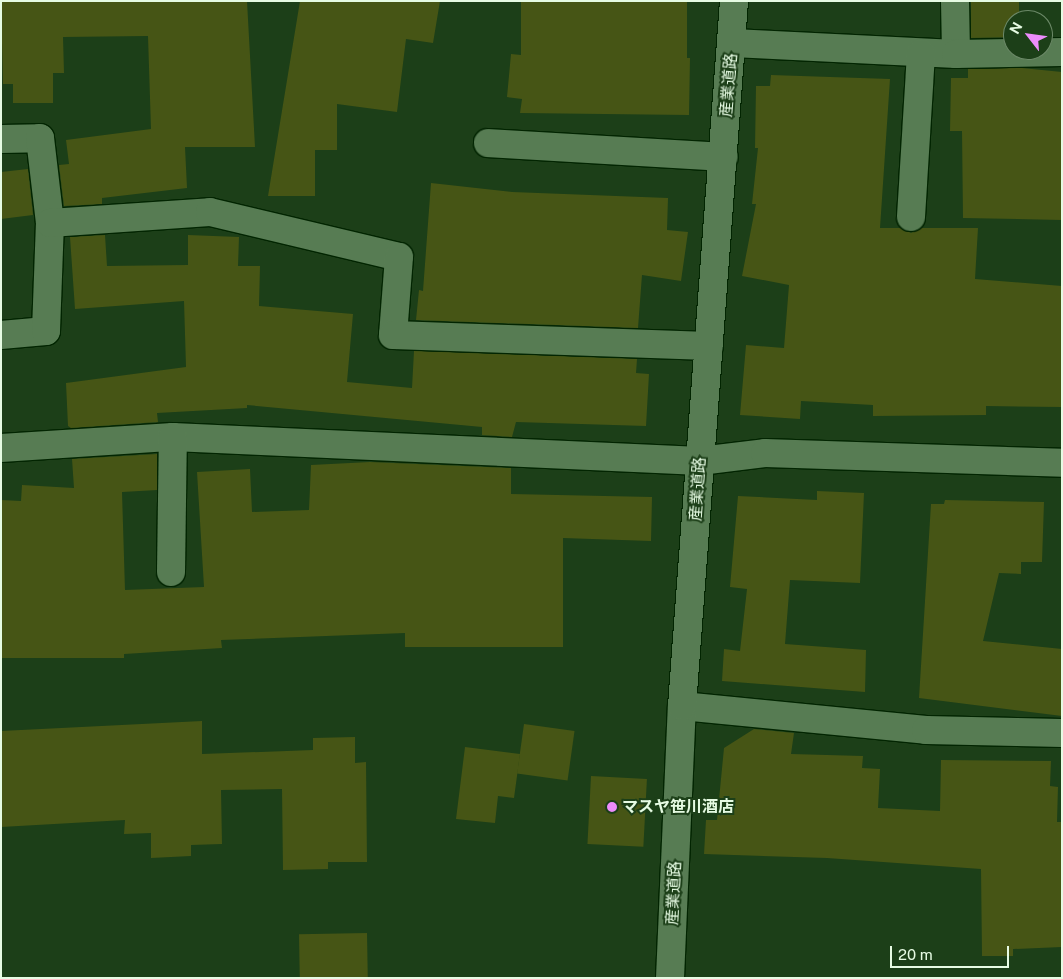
<!DOCTYPE html>
<meta charset="utf-8">
<style>
body{margin:0}
#map{position:relative;width:1063px;height:979px;overflow:hidden;background:#1c3f18;font-family:"Public Sans","Noto Sans JP",sans-serif}
div>[style]{position:absolute}
.building>*{inset:0;background:#465515;transform-origin:0 0}
.roads{filter:drop-shadow(1px 0 #022501) drop-shadow(-1px 0 #022501) drop-shadow(0 1px #022501) drop-shadow(0 -1px #022501)}
.minor>*{height:28px;margin:-14px;padding:0 14px;transform-origin:14px;border-radius:14px;background:#577c53}
.tertiary>*{height:28px;margin:-14px;padding:0 14px;transform-origin:14px;border-radius:14px;background:#577c53}
.dots>*{width:14px;height:14px;translate:-50% -50%;box-sizing:border-box;border:2px solid #1c3f18;border-radius:50%}
span{translate:-50% -50%;white-space:nowrap;text-align:center;line-height:1.15;-webkit-text-stroke:4px #1c3f18;paint-order:stroke}
.street-label{font-size:16px;color:#e6fbe3}
.poi-label{font-size:16px;color:#e6fbe3;font-weight:700}
.left{translate:0 -50%;text-align:left}
.frame{position:absolute;inset:0;border:2px solid #e6fbe3;pointer-events:none}
.north{position:absolute;left:1003px;top:10px;width:50px;height:50px;box-sizing:border-box;background:#1c3f18;border:1px solid #6d8a69;border-radius:50%;rotate:300deg;font-size:14px;font-weight:700;line-height:20px;text-align:center;color:#e6fbe3}
.north::after{content:'';display:block;margin:auto;width:18px;height:22px;background:#ec8cfb;clip-path:polygon(50% 0,100% 100%,50% 72%,0 100%)}
.scale{position:absolute;left:890px;top:946px;width:119px;height:22px;box-sizing:border-box;border:2px solid #e6fbe3;border-top:0;padding-left:6px;font-size:15px;line-height:18px;white-space:nowrap;color:#e6fbe3;-webkit-text-stroke:4px #1c3f18;paint-order:stroke}
</style>
<div id="map">
<div class="building">
<i style="clip-path:polygon(1px 1px,247px 1px,255px 147px,185px 147px,187px 188px,102px 198px,102px 204px,64px 206px,59px 165px,69px 164px,66px 140px,151px 129px,148px 36px,63px 37px,64px 73px,53px 73px,53px 103px,13px 103px,13px 84px,3px 84px)"></i>
<i style="clip-path:polygon(300px 1px,440px 1px,433px 43px,406px 39px,397px 112px,337px 104px,337px 150px,315px 150px,315px 196px,268px 196px)"></i>
<i style="clip-path:polygon(521px 1px,687px 1px,687px 58px,690px 58px,689px 115px,520px 113px,522px 99px,507px 97px,511px 54px,521px 55px)"></i>
<i style="clip-path:polygon(971px 1px,1019px 1px,1019px 20px,1013px 20px,1013px 37px,971px 38px)"></i>
<i style="clip-path:polygon(1022px 68px,1062px 72px,1062px 220px,963px 218px,962px 131px,950px 131px,951px 78px,968px 78px,968px 69px)"></i>
<i style="clip-path:polygon(771px 75px,890px 79px,880px 228px,901px 228px,911px 233px,921px 228px,978px 228px,975px 279px,1062px 286px,1062px 407px,986px 406px,986px 415px,873px 416px,873px 405px,801px 401px,800px 419px,740px 415px,746px 345px,784px 348px,789px 285px,742px 276px,756px 204px,752px 204px,758px 148px,755px 148px,756px 86px,770px 86px)"></i>
<i style="clip-path:polygon(28px 169px,33px 215px,1px 219px,1px 172px)"></i>
<i style="clip-path:polygon(431px 183px,512px 192px,668px 198px,667px 230px,688px 232px,681px 281px,642px 275px,638px 328px,416px 320px,419px 290px,423px 291px)"></i>
<i style="clip-path:polygon(105px 235px,107px 266px,188px 265px,188px 235px,239px 237px,238px 266px,260px 266px,259px 306px,353px 314px,347px 382px,412px 388px,414px 351px,637px 359px,636px 373px,649px 374px,646px 426px,516px 422px,512px 437px,482px 435px,482px 427px,247px 405px,247px 408px,157px 413px,158px 422px,71px 428px,68px 426px,66px 383px,186px 367px,184px 301px,75px 309px,70px 237px)"></i>
<i style="clip-path:polygon(157px 454px,157px 490px,122px 492px,125px 590px,204px 587px,197px 472px,250px 469px,252px 512px,309px 510px,311px 465px,370px 462px,511px 468px,511px 494px,652px 497px,651px 541px,563px 538px,563px 647px,405px 647px,405px 633px,221px 640px,222px 648px,124px 654px,124px 658px,1px 658px,1px 500px,21px 501px,22px 485px,74px 488px,72px 459px)"></i>
<i style="clip-path:polygon(817px 491px,864px 493px,860px 583px,790px 580px,785px 644px,866px 650px,865px 692px,722px 681px,724px 649px,740px 651px,747px 589px,730px 587px,738px 496px,817px 500px)"></i>
<i style="clip-path:polygon(945px 500px,1044px 502px,1042px 562px,1021px 562px,1021px 574px,999px 573px,983px 641px,1062px 649px,1062px 716px,919px 698px,931px 504px,944px 504px)"></i>
<i style="clip-path:polygon(202px 721px,202px 754px,313px 750px,313px 738px,355px 737px,355px 763px,366px 762px,367px 862px,328px 862px,328px 869px,283px 870px,282px 789px,221px 790px,222px 844px,191px 845px,191px 856px,151px 858px,151px 833px,124px 834px,125px 820px,1px 827px,1px 731px)"></i>
<i style="left:524px;top:724px;width:51px;height:50px;rotate:8deg"></i>
<i style="clip-path:polygon(754px 729px,794px 733px,791px 754px,863px 756px,862px 768px,880px 769px,878px 808px,940px 811px,941px 760px,1051px 761px,1050px 786px,1058px 787px,1057px 822px,1062px 822px,1062px 947px,1013px 949px,1013px 956px,982px 956px,981px 869px,827px 858px,704px 854px,706px 820px,717px 820px,724px 748px)"></i>
<i style="clip-path:polygon(465px 747px,520px 754px,514px 798px,498px 796px,495px 823px,456px 819px)"></i>
<i style="left:591px;top:776px;width:56px;height:68px;rotate:3deg"></i>
<i style="left:367px;top:933px;width:45px;height:68px;rotate:89deg"></i>
</div>
<div class="roads">
<div class="minor">
<i style="left:955px;top:1px;width:53px;rotate:88.9deg"></i>
<i style="left:733px;top:43px;width:223px;rotate:2.8deg"></i>
<i style="left:956px;top:54px;width:106px;rotate:-1.1deg"></i>
<i style="left:1px;top:139px;width:39px;rotate:-1deg"></i>
<i style="left:40px;top:138px;width:86px;rotate:83.3deg"></i>
<i style="left:488px;top:143px;width:236px;rotate:3.4deg"></i>
<i style="left:911px;top:217px;width:164px;rotate:-86.5deg"></i>
<i style="left:1px;top:335px;width:45px;rotate:-5.1deg"></i>
<i style="left:46px;top:331px;width:108px;rotate:-87.9deg"></i>
<i style="left:50px;top:223px;width:160px;rotate:-3.9deg"></i>
<i style="left:210px;top:212px;width:194px;rotate:13.4deg"></i>
<i style="left:399px;top:257px;width:78px;rotate:94.4deg"></i>
<i style="left:393px;top:335px;width:316px;rotate:2deg"></i>
<i style="left:1px;top:448px;width:172px;rotate:-3.7deg"></i>
<i style="left:173px;top:437px;width:528px;rotate:2.61deg"></i>
<i style="left:700px;top:461px;width:65px;rotate:-7deg"></i>
<i style="left:765px;top:453px;width:297px;rotate:1.9deg"></i>
<i style="left:171px;top:572px;width:135px;rotate:-89.2deg"></i>
<i style="left:682px;top:706px;width:245px;rotate:5.6deg"></i>
<i style="left:926px;top:730px;width:136px;rotate:1.3deg"></i>
</div>
<div class="tertiary">
<i style="left:670px;top:978px;width:272px;rotate:-87.5deg"></i>
<i style="left:682px;top:706px;width:707px;rotate:-85.78deg"></i>
</div>
</div>
<div class="dots">
<i style="left:612px;top:807px;background:#ec8cfb"></i>
</div>
<div class="street-label">
<span style="left:729px;top:85px;rotate:-85deg">産業道路</span>
<span style="left:698px;top:489px;rotate:-86deg">産業道路</span>
<span style="left:674px;top:893px;rotate:-87deg">産業道路</span>
</div>
<div class="poi-label">
<span class="left" style="left:622px;top:807px">マスヤ笹川酒店</span>
</div>
<div class="frame"></div>
<div class="north">N</div>
<div class="scale">20 m</div>
</div>
